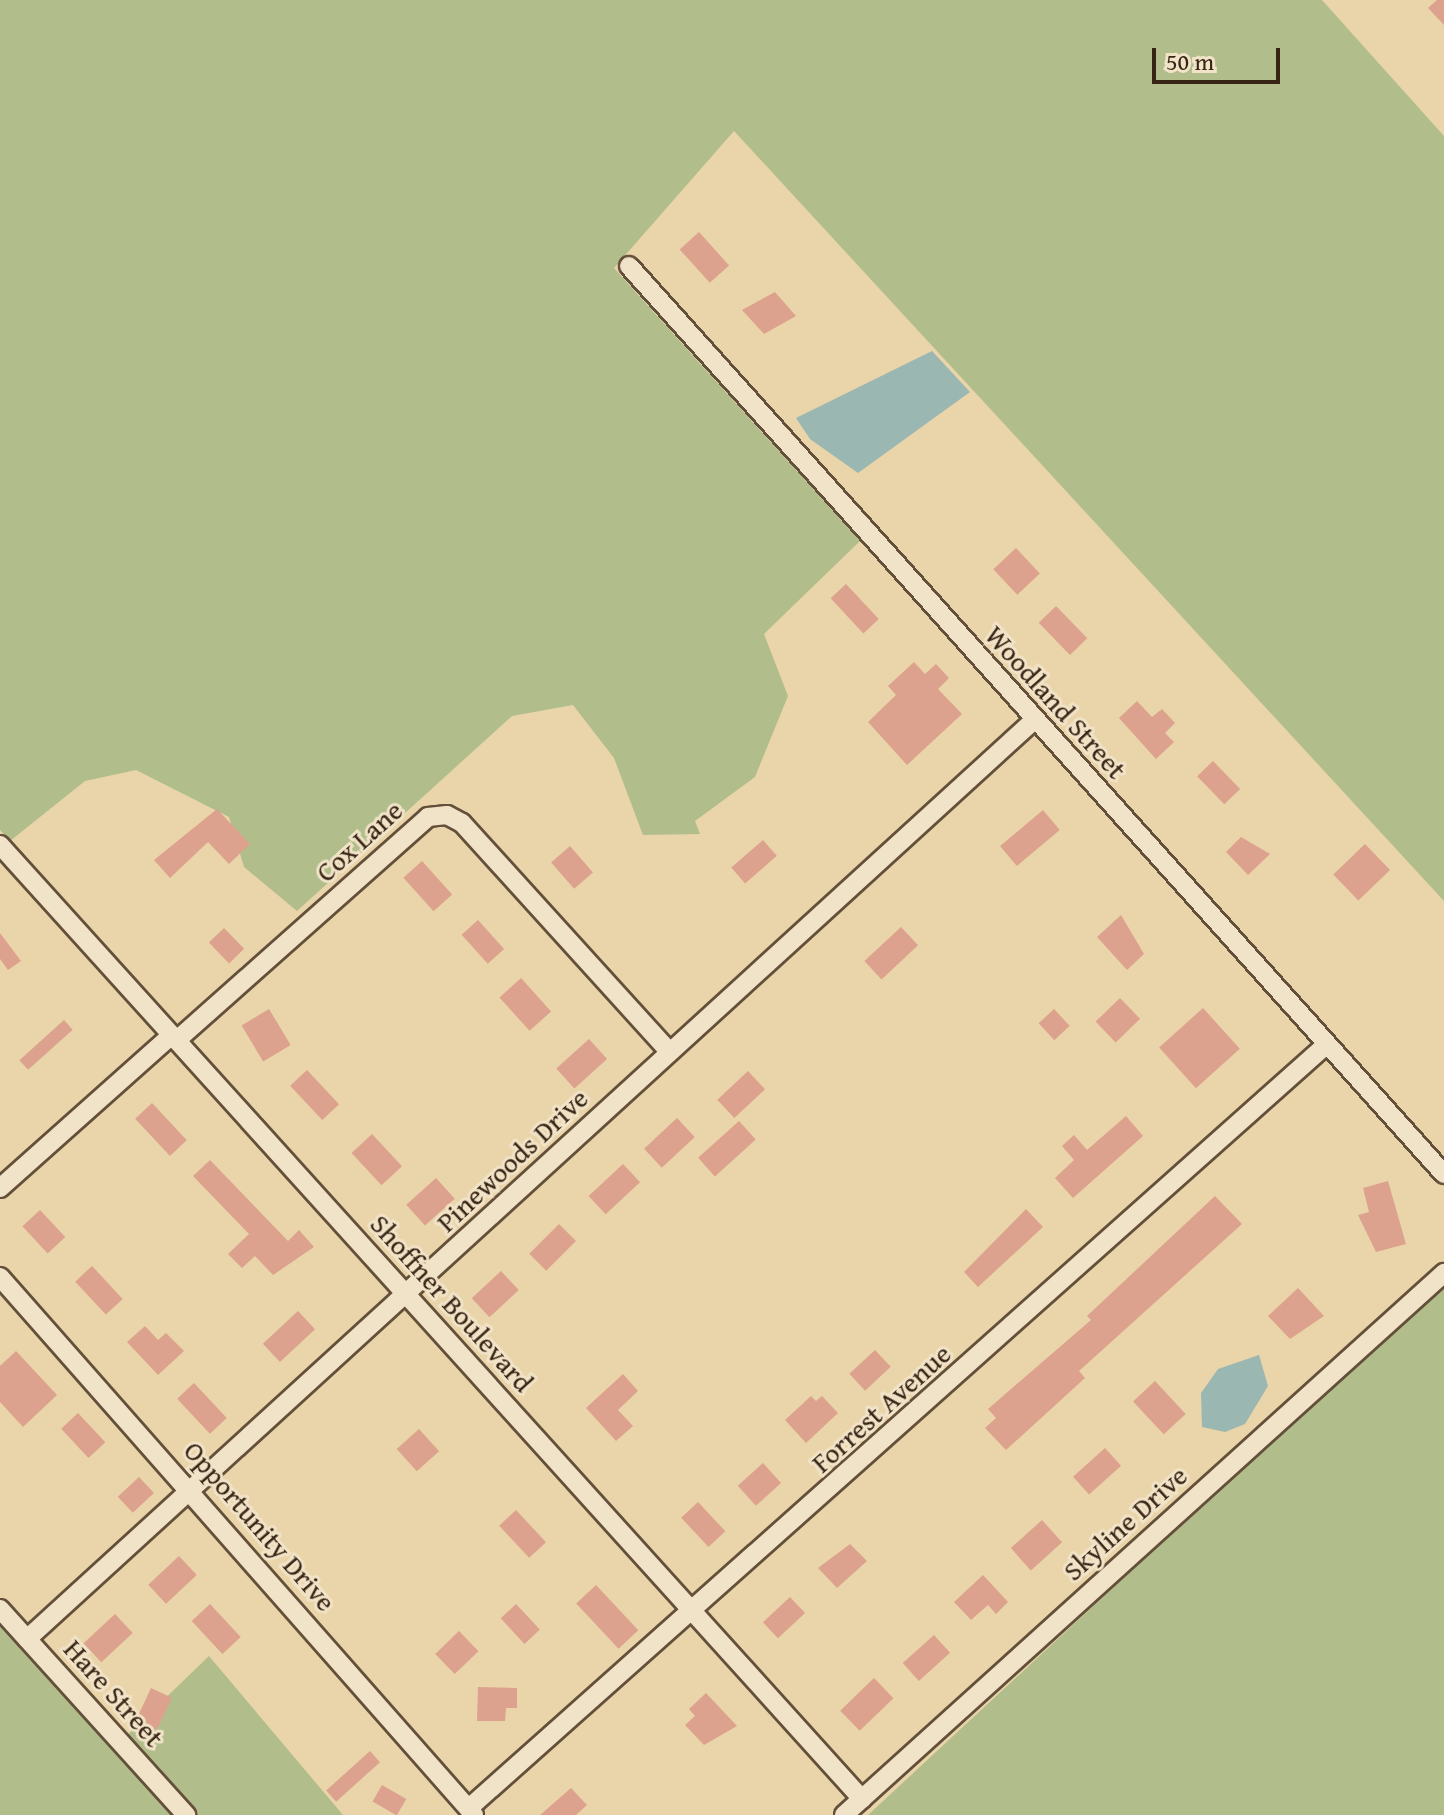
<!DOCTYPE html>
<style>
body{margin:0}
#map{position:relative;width:1444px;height:1815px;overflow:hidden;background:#ead4a9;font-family:"Gentium Book Plus",serif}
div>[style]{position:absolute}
.green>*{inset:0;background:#b1be8c}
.water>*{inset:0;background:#9ab7b1}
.building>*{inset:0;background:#dda28d;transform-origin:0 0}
.roads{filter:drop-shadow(2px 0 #64503a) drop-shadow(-2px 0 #64503a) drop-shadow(0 2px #64503a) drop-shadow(0 -2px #64503a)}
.minor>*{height:18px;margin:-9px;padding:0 9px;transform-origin:9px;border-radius:9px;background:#f1e3c7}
span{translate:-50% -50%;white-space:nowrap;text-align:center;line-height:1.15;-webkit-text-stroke:6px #f1e3c7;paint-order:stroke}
.street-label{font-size:28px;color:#382415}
.scale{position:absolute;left:1152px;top:48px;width:128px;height:36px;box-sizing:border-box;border:4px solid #382415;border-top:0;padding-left:10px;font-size:24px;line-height:28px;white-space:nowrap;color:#382415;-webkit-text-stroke:6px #f1e3c7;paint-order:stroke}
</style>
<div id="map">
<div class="green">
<i style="clip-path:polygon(0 0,1322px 0,1444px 136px,1444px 901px,734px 131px,614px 268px,860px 541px,764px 634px,788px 696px,755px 777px,695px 821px,700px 834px,643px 835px,614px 758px,573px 705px,512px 716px,297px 911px,244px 867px,229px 817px,136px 770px,85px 781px,10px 841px,0 830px)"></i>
<i style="clip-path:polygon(1444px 1286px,1444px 1815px,868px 1815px,1229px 1480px)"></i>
<i style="clip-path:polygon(0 1610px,122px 1740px,209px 1656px,343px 1815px,0 1815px)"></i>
</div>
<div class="water">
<i style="clip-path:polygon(932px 351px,970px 392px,858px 473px,810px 439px,796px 418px)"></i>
<i style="clip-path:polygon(1259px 1355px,1268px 1386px,1245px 1424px,1225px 1432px,1202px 1427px,1201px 1393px,1218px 1369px)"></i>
</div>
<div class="building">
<i style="clip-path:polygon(1437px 0,1444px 0,1444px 25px,1428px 8px)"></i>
<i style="left:699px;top:232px;width:45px;height:26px;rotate:48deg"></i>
<i style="clip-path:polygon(775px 292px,796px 316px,764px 334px,742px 310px)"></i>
<i style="left:1016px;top:548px;width:35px;height:31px;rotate:47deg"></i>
<i style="left:846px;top:584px;width:48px;height:21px;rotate:47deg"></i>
<i style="left:1056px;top:606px;width:45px;height:24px;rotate:46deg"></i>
<i style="clip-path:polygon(914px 662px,925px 674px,936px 664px,949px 678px,938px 689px,962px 714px,907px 765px,868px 722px,896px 695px,888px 686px)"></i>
<i style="clip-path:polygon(1137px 701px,1152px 717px,1162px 709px,1175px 723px,1165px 733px,1174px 742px,1156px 759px,1119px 718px)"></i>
<i style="left:1213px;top:761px;width:39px;height:22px;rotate:46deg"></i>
<i style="clip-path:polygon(217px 809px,250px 844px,229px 864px,208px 842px,170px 878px,154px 860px)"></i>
<i style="left:1043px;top:810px;width:26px;height:56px;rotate:50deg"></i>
<i style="clip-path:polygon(1241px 837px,1270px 854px,1248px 875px,1226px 852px)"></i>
<i style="left:763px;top:840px;width:21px;height:42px;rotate:49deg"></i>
<i style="left:1365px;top:844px;width:36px;height:44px;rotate:46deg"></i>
<i style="left:570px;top:846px;width:35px;height:25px;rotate:49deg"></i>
<i style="left:422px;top:861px;width:45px;height:25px;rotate:48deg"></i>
<i style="clip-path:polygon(1121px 915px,1144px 954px,1127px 970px,1097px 937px)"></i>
<i style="left:478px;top:920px;width:39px;height:22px;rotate:48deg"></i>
<i style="left:901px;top:927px;width:25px;height:50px;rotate:47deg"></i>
<i style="left:224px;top:928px;width:29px;height:21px;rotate:46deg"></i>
<i style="clip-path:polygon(0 933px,21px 961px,8px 970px,0 959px)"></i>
<i style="left:521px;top:978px;width:45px;height:29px;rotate:48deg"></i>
<i style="left:1120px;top:998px;width:29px;height:34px;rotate:46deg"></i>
<i style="left:1203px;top:1008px;width:55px;height:59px;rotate:48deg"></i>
<i style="left:269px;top:1009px;width:42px;height:32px;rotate:59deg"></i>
<i style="left:1054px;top:1009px;width:23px;height:21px;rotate:47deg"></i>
<i style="left:64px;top:1020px;width:13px;height:60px;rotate:48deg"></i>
<i style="left:589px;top:1039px;width:27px;height:44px;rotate:48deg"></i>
<i style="left:307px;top:1070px;width:47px;height:23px;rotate:47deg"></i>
<i style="left:748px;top:1071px;width:25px;height:42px;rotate:47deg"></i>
<i style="left:152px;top:1103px;width:51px;height:23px;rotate:47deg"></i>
<i style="clip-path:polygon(1126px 1116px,1143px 1136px,1073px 1198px,1055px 1178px,1074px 1160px,1062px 1146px,1074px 1135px,1087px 1150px)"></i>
<i style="left:677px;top:1118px;width:26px;height:45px;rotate:47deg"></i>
<i style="left:739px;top:1121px;width:25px;height:55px;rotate:48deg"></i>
<i style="left:372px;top:1134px;width:44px;height:28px;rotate:47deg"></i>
<i style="clip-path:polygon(210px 1160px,288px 1241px,299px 1230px,314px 1247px,273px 1275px,255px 1256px,242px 1268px,228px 1254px,249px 1234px,193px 1176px)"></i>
<i style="left:623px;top:1164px;width:25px;height:47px;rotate:47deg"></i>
<i style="left:436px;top:1178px;width:28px;height:40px;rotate:48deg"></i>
<i style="clip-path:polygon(1388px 1181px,1406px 1244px,1376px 1252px,1358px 1215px,1369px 1212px,1363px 1188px)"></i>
<i style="clip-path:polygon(1215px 1196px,1242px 1224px,1079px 1371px,1085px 1378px,1006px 1450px,985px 1428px,996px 1418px,988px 1409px,1091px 1320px,1087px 1316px)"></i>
<i style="clip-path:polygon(1026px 1209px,1043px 1227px,978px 1287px,964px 1272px)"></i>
<i style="left:40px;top:1210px;width:37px;height:24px;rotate:47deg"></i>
<i style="left:559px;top:1224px;width:24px;height:42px;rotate:45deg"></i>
<i style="left:92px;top:1266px;width:45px;height:23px;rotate:47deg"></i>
<i style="left:501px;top:1271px;width:26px;height:40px;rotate:47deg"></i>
<i style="clip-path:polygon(1298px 1288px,1324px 1316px,1290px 1339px,1268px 1316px)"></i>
<i style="left:298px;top:1311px;width:25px;height:48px;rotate:47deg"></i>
<i style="clip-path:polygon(145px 1326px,158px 1340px,166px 1333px,184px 1351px,158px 1375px,127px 1342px)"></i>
<i style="left:875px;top:1350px;width:23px;height:35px;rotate:47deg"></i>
<i style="clip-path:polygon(16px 1351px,57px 1395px,23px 1427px,0 1402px,0 1366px)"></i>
<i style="clip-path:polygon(623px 1374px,638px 1391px,618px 1410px,633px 1426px,616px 1441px,586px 1408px)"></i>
<i style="left:1155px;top:1381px;width:45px;height:30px;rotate:47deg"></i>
<i style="left:194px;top:1383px;width:48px;height:23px;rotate:47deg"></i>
<i style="clip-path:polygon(811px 1396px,816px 1401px,822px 1396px,838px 1413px,806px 1443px,785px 1420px)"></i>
<i style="left:78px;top:1413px;width:40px;height:23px;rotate:47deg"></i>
<i style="left:419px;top:1429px;width:30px;height:30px;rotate:48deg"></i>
<i style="left:1105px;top:1448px;width:24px;height:43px;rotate:48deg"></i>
<i style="left:763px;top:1463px;width:27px;height:34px;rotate:48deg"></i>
<i style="left:139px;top:1477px;width:22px;height:29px;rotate:47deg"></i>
<i style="left:698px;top:1502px;width:40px;height:23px;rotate:47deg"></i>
<i style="left:516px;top:1510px;width:44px;height:23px;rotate:47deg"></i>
<i style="left:1042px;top:1520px;width:30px;height:42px;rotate:48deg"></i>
<i style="clip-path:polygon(850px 1544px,867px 1561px,837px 1588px,818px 1568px)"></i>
<i style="left:179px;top:1556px;width:26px;height:42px;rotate:47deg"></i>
<i style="clip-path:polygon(983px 1575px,1008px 1602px,996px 1614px,988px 1605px,971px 1620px,954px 1602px)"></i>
<i style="left:596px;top:1585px;width:62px;height:27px;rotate:47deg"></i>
<i style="left:790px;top:1597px;width:22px;height:37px;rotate:47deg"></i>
<i style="left:210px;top:1604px;width:45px;height:25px;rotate:47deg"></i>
<i style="left:516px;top:1604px;width:35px;height:21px;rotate:47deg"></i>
<i style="left:115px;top:1614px;width:26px;height:43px;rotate:47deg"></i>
<i style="left:459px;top:1631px;width:28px;height:33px;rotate:46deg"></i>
<i style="left:934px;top:1635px;width:24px;height:42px;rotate:48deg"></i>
<i style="left:874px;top:1678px;width:28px;height:47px;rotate:46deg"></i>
<i style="clip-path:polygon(478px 1687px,517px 1688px,517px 1708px,506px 1708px,505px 1721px,477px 1721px)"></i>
<i style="left:151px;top:1688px;width:23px;height:36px;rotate:25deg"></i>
<i style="clip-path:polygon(706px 1693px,737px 1726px,704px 1745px,685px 1725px,695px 1716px,689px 1709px)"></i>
<i style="left:370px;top:1751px;width:15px;height:59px;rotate:48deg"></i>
<i style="left:382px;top:1785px;width:28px;height:19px;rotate:30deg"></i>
<i style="clip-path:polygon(571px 1788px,587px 1805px,576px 1815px,540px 1815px)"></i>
</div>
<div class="roads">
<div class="minor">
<i style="left:629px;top:266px;width:1220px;rotate:48.09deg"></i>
<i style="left:0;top:845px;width:1286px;rotate:47.9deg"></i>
<i style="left:177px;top:1040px;width:336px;rotate:-41.6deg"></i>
<i style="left:428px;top:817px;width:19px;rotate:-6deg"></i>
<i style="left:447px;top:815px;width:17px;rotate:28deg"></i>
<i style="left:462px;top:823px;width:309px;rotate:47.8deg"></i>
<i style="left:0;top:1188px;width:230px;rotate:-41.7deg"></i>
<i style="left:0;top:1277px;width:717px;rotate:48.62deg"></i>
<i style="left:0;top:1609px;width:278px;rotate:47.9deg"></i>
<i style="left:27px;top:1639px;width:1363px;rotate:-42.38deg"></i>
<i style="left:469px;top:1808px;width:1147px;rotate:-41.68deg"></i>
<i style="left:844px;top:1815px;width:809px;rotate:-42.09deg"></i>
</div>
</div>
<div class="street-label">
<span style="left:1056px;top:702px;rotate:48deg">Woodland Street</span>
<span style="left:359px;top:841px;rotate:-42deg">Cox Lane</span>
<span style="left:512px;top:1160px;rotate:-43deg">Pinewoods Drive</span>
<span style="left:452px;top:1303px;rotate:48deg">Shoffner Boulevard</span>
<span style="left:881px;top:1408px;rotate:-42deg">Forrest Avenue</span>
<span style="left:1125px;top:1523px;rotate:-42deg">Skyline Drive</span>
<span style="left:260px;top:1526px;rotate:49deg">Opportunity Drive</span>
<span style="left:114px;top:1693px;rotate:48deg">Hare Street</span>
</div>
<div class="scale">50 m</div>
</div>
